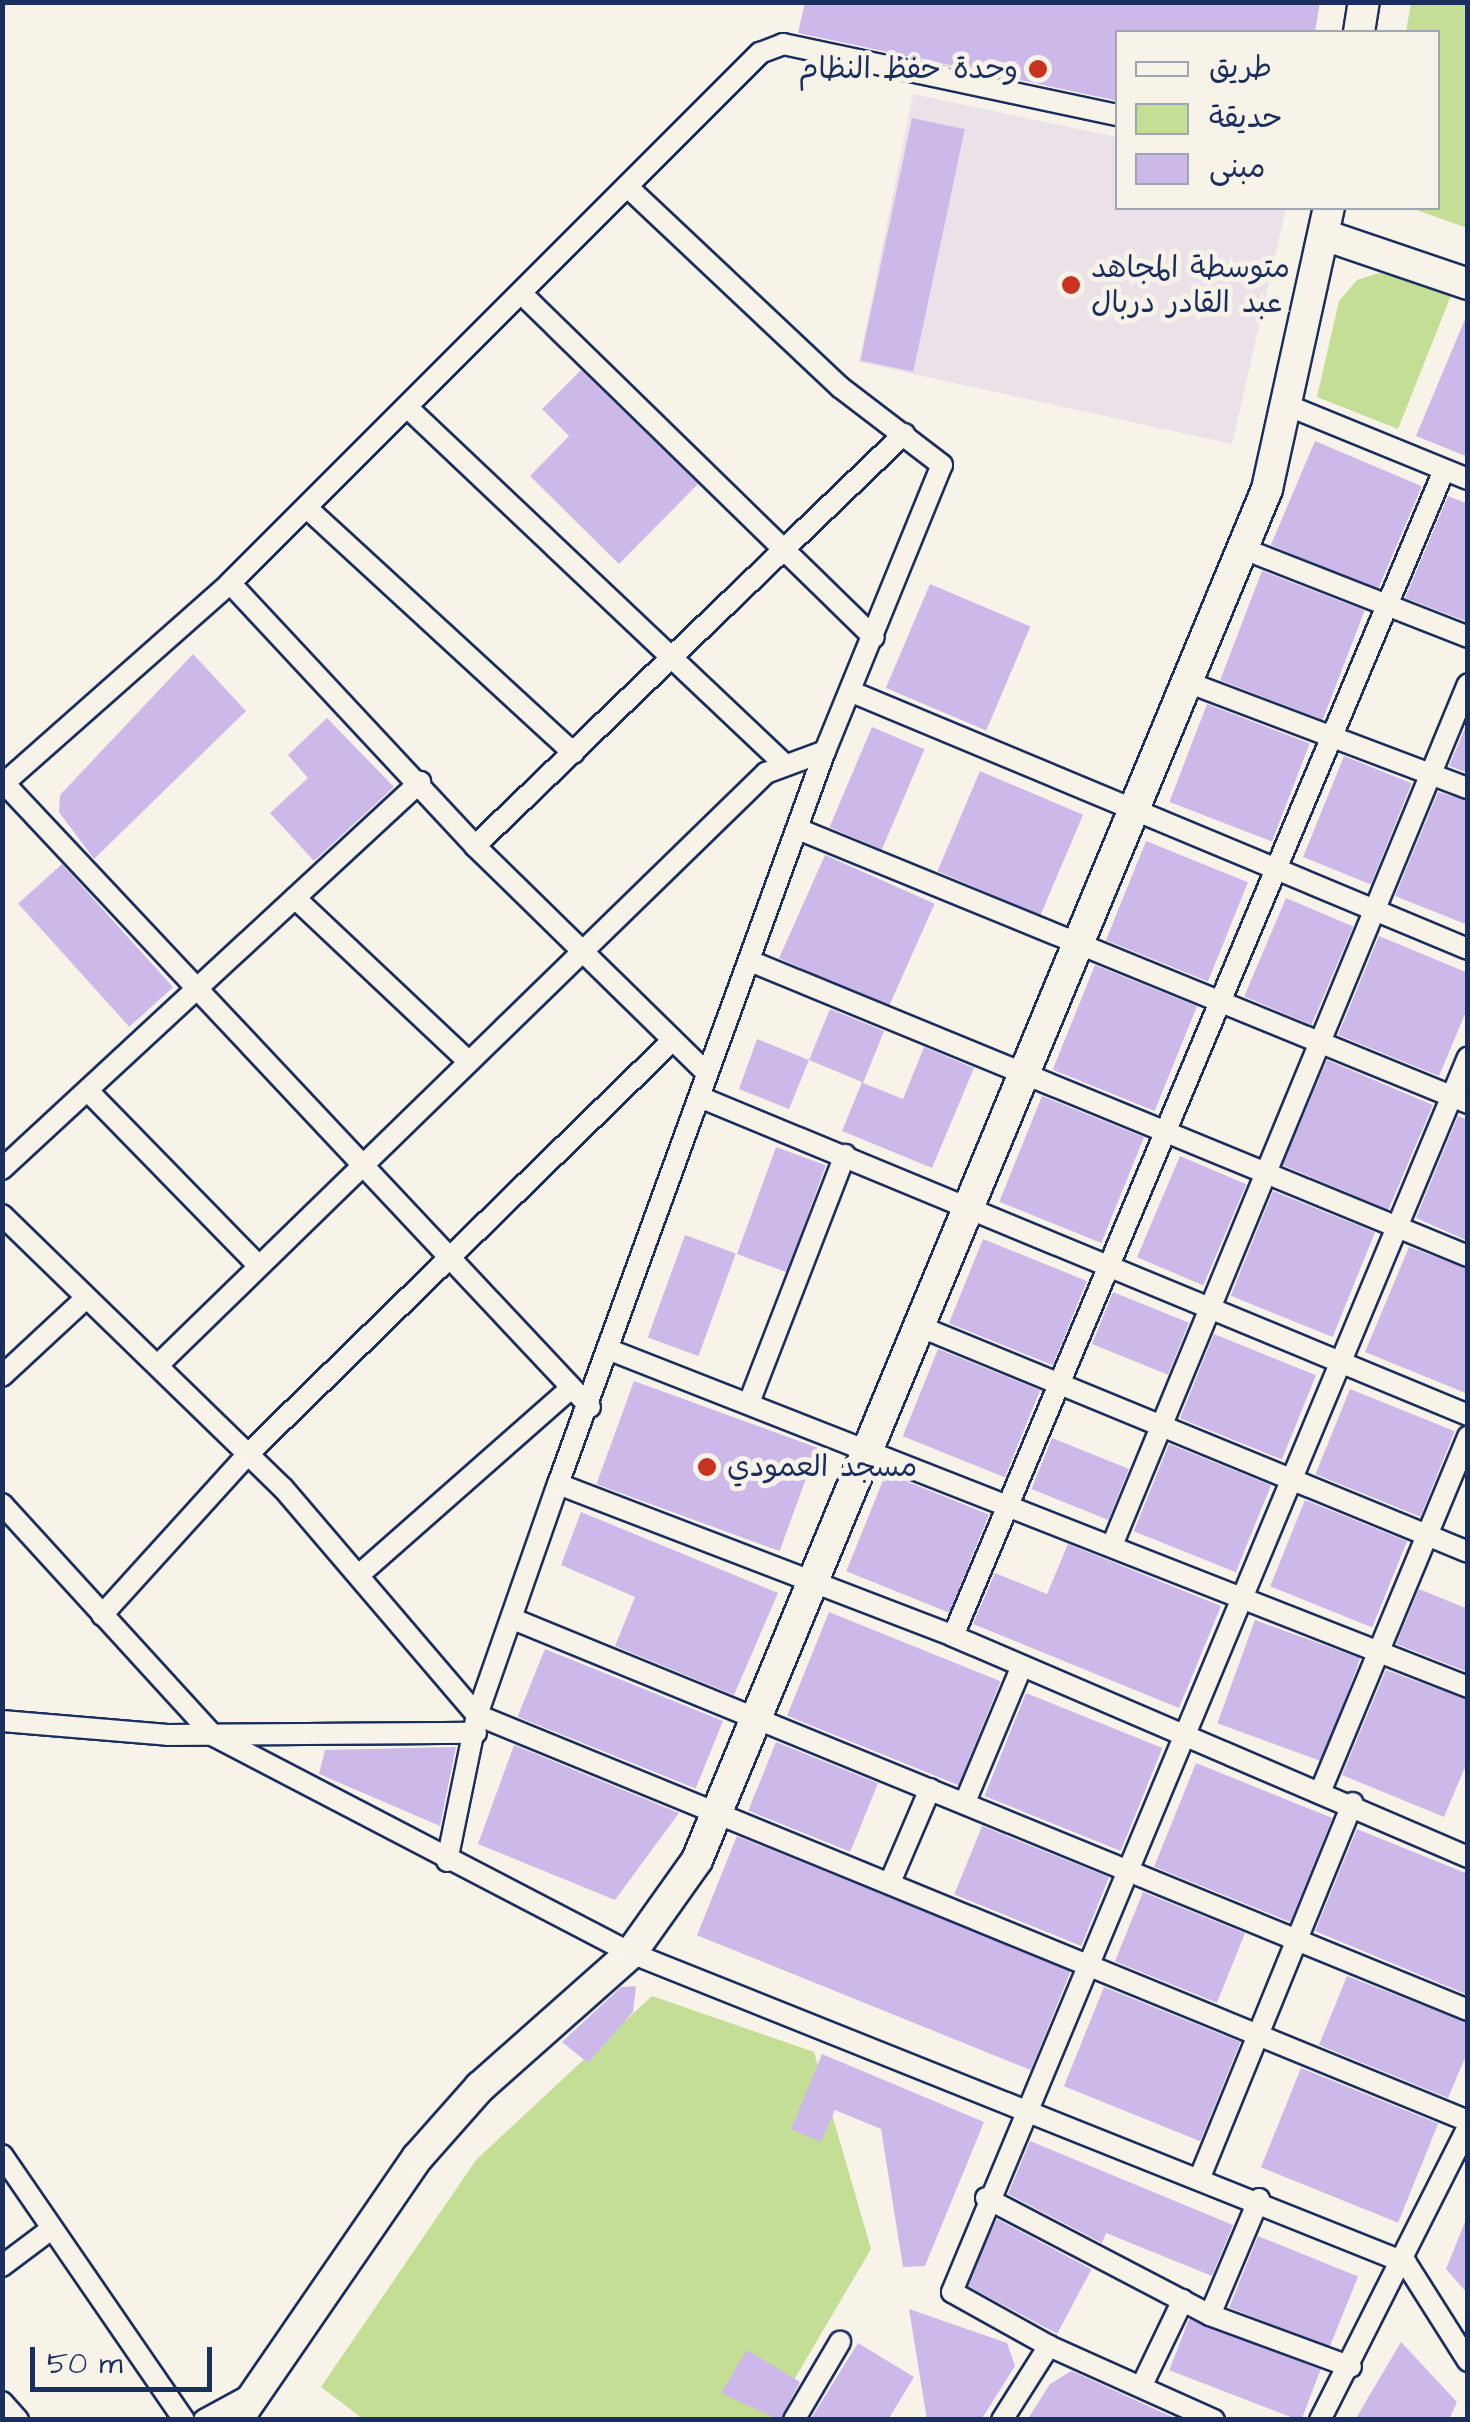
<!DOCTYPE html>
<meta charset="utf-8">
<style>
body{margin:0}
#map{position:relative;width:1470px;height:2422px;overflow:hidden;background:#f7f3e8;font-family:"Architects Daughter","Playpen Sans Arabic",sans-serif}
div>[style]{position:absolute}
.built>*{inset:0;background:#eae2e8}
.green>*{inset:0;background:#c4de95}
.building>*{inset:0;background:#cdb9e9;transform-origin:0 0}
.roads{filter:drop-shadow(2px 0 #1b2f5e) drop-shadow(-2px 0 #1b2f5e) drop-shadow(0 2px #1b2f5e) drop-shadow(0 -2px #1b2f5e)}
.minor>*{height:20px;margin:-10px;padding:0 10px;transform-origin:10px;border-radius:10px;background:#f7f3e8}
.secondary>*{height:30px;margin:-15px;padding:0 15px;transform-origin:15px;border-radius:15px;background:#f7f3e8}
.dots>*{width:28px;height:28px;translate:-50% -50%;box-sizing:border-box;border:5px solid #f7f3e8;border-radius:50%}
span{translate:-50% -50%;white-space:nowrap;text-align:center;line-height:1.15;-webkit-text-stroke:10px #f7f3e8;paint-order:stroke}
.poi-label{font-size:30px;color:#1b2f5e}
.right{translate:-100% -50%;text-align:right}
.left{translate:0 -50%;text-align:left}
.frame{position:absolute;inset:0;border:5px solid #1b2f5e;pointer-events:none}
.legend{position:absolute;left:1115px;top:30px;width:325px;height:180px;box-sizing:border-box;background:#f7f3e8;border:2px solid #9fa5b1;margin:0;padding:12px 18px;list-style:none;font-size:30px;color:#1b2f5e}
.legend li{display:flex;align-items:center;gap:20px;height:50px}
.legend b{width:50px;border:2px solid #9fa5b1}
.scale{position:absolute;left:30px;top:2347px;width:182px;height:45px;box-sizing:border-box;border:5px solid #1b2f5e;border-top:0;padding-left:12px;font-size:30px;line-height:35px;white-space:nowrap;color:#1b2f5e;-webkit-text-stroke:8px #f7f3e8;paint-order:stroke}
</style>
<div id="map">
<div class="built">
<i style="clip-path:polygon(913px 94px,1117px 137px,1118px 208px,1286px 208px,1232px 444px,859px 362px)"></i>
</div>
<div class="green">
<i style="clip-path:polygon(1411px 3px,1467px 3px,1467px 228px,1411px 208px,1438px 208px,1438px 32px,1406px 32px)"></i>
<i style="clip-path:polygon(1379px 273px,1454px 288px,1398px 429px,1317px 397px,1339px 301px,1357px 280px)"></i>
<i style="clip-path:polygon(652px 1996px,814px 2052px,871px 2249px,771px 2419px,363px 2419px,321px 2387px,476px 2160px)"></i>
</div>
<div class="building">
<i style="clip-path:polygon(805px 2px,1320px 2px,1315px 32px,1118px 32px,1118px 101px,798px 33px)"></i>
<i style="left:912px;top:118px;width:54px;height:248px;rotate:12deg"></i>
<i style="clip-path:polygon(1468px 312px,1468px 457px,1416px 436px)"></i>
<i style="clip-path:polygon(581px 370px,698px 484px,619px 564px,530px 476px,569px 436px,542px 409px)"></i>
<i style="left:1315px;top:441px;width:116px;height:113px;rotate:23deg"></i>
<i style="clip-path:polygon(1448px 496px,1468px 504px,1468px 622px,1405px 598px)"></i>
<i style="left:1262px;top:571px;width:110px;height:117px;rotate:21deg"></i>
<i style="left:930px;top:584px;width:109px;height:113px;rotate:23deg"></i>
<i style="clip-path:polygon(193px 654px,246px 711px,94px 859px,59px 812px,60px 795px)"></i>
<i style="left:1207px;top:704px;width:110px;height:105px;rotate:21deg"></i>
<i style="clip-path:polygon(327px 718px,394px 787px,314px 861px,270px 813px,308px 778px,288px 755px)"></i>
<i style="clip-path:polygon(1468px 721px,1468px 773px,1449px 766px)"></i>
<i style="left:872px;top:727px;width:57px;height:109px;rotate:23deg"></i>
<i style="left:1344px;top:756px;width:73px;height:109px;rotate:22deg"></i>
<i style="left:980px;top:771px;width:112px;height:109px;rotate:23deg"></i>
<i style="clip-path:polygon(1438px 792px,1468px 801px,1468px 925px,1395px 896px)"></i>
<i style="left:1146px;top:841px;width:110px;height:107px;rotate:22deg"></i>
<i style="left:825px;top:855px;width:120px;height:113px;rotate:24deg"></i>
<i style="left:62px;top:864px;width:166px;height:59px;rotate:48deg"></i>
<i style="left:1286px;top:898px;width:73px;height:107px;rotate:23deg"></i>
<i style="clip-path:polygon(1379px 936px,1468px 973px,1468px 1007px,1439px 1076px,1338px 1035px)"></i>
<i style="left:1095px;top:965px;width:110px;height:113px;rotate:22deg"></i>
<i style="clip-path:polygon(830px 1009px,884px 1031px,863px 1083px,903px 1099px,924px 1047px,974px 1068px,932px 1168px,842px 1131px,862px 1082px,809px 1060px,789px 1109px,739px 1089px,757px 1039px,809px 1060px)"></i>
<i style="left:1327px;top:1060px;width:115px;height:114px;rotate:23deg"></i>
<i style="left:1042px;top:1096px;width:110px;height:114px;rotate:22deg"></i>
<i style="clip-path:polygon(1458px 1116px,1468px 1120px,1468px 1241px,1416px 1218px)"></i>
<i style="left:776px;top:1147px;width:53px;height:114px;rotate:20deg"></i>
<i style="left:1180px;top:1156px;width:72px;height:110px;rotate:23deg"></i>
<i style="left:1273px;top:1191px;width:110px;height:113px;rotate:22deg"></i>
<i style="left:685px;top:1235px;width:54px;height:109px;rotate:20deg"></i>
<i style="left:983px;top:1239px;width:112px;height:91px;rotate:22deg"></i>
<i style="clip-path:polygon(1409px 1247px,1468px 1269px,1468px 1394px,1365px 1352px)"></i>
<i style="left:1113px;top:1292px;width:82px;height:56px;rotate:22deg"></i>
<i style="left:1214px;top:1334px;width:110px;height:91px;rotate:22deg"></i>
<i style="left:938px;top:1349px;width:110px;height:94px;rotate:22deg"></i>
<i style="left:634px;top:1381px;width:195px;height:110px;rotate:20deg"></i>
<i style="left:1350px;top:1389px;width:113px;height:92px;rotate:22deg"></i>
<i style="left:1052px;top:1438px;width:83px;height:55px;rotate:22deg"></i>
<i style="left:1169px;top:1444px;width:110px;height:94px;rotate:22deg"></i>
<i style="left:886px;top:1473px;width:111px;height:106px;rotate:22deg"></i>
<i style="left:1305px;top:1500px;width:110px;height:93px;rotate:22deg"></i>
<i style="clip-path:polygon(581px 1512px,778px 1593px,734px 1695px,615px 1646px,635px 1597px,561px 1565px)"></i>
<i style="clip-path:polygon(1068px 1544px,1221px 1606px,1179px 1708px,973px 1624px,995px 1573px,1047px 1594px)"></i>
<i style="clip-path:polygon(1419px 1589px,1468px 1609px,1468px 1672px,1396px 1644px)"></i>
<i style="left:829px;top:1612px;width:185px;height:112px;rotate:22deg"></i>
<i style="left:1255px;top:1620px;width:112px;height:110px;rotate:20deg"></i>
<i style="left:545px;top:1649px;width:192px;height:73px;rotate:22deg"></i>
<i style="clip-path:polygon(1386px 1670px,1468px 1700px,1468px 1760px,1444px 1817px,1342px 1775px)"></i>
<i style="left:1026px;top:1693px;width:147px;height:111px;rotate:22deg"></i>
<i style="left:776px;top:1742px;width:110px;height:74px;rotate:22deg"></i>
<i style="clip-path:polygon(514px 1745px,679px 1813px,615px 1900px,478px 1844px)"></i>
<i style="clip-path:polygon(456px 1747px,440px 1826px,319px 1774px,325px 1750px)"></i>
<i style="left:1196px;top:1763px;width:147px;height:112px;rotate:22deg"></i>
<i style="left:982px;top:1826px;width:137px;height:74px;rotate:22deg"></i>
<i style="clip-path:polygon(1357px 1829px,1468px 1874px,1468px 1995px,1315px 1931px)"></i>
<i style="left:737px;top:1836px;width:360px;height:107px;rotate:22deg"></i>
<i style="left:1143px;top:1892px;width:110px;height:75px;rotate:22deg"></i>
<i style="clip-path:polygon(1347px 1976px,1468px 2023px,1468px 2051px,1448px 2098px,1319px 2045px)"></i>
<i style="clip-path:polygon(636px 1986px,633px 2012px,588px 2063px,562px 2042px,621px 1987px)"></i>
<i style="left:1104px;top:1987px;width:147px;height:107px;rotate:22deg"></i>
<i style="clip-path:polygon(822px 2054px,984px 2122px,925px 2266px,903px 2267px,881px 2129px,835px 2110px,821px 2142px,791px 2129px)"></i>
<i style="left:1301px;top:2068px;width:148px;height:107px;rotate:22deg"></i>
<i style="clip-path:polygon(1030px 2141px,1233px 2225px,1212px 2276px,1106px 2233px,1102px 2243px,1008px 2194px)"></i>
<i style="clip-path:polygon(1467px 2217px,1468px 2217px,1468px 2294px,1446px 2269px)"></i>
<i style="left:997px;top:2219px;width:107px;height:73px;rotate:28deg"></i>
<i style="left:1258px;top:2236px;width:108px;height:77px;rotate:22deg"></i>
<i style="clip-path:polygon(909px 2309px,1007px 2343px,1015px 2366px,981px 2420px,927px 2420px)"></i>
<i style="left:1189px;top:2319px;width:141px;height:55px;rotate:21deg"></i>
<i style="clip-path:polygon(1401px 2342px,1457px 2402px,1449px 2420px,1355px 2420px)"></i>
<i style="clip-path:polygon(858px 2343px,914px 2377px,888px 2420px,810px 2420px)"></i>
<i style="clip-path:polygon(747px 2350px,800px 2382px,780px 2420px,721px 2393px)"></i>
<i style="clip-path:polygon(1071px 2371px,1074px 2372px,1179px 2420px,1027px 2420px,1050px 2384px)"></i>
</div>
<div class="roads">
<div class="minor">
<i style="left:523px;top:295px;width:490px;rotate:44.3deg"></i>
<i style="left:1289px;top:406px;width:193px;rotate:22.2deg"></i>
<i style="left:408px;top:408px;width:515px;rotate:43.43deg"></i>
<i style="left:307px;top:508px;width:362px;rotate:42.6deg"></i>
<i style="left:1244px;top:549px;width:241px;rotate:21.4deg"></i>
<i style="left:230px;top:583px;width:359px;rotate:47deg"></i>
<i style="left:475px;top:846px;width:325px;rotate:44.4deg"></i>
<i style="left:1187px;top:682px;width:300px;rotate:20.7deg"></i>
<i style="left:852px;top:692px;width:667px;rotate:22.65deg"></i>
<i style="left:4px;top:783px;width:856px;rotate:46.8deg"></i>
<i style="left:2px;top:785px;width:305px;rotate:-41.5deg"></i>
<i style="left:230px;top:583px;width:750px;rotate:-45deg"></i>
<i style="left:760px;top:53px;width:25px;rotate:-21deg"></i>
<i style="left:783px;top:44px;width:342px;rotate:12deg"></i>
<i style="left:798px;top:829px;width:724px;rotate:22.24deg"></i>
<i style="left:475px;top:846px;width:595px;rotate:-43.84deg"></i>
<i style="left:295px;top:898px;width:233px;rotate:43.3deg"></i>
<i style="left:750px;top:961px;width:776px;rotate:22.34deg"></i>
<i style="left:90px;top:1093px;width:239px;rotate:45.7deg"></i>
<i style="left:702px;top:1098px;width:829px;rotate:22.48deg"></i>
<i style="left:2px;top:1169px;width:570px;rotate:-42.79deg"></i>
<i style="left:2px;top:1215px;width:392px;rotate:44.2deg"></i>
<i style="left:283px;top:1488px;width:299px;rotate:49.5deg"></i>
<i style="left:477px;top:1715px;width:1071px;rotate:22.28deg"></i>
<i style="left:921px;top:1327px;width:591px;rotate:22.36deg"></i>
<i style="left:610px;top:1350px;width:922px;rotate:21.44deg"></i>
<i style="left:158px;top:1365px;width:849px;rotate:-44.24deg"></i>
<i style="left:766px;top:773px;width:63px;rotate:-20.4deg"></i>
<i style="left:2px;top:1376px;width:113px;rotate:-42.9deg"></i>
<i style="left:750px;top:1400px;width:263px;rotate:-68.8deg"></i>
<i style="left:558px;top:1484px;width:423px;rotate:21deg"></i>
<i style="left:953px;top:1636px;width:560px;rotate:23.23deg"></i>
<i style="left:2px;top:1504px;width:314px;rotate:47.6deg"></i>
<i style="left:214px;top:1736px;width:470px;rotate:27.5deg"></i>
<i style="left:631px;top:1953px;width:835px;rotate:21.8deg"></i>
<i style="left:1406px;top:2263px;width:116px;rotate:57.7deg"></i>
<i style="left:1113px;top:1543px;width:929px;rotate:-67.55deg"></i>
<i style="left:360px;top:1574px;width:281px;rotate:-41.4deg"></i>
<i style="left:102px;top:1615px;width:219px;rotate:-47.8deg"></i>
<i style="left:249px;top:1453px;width:590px;rotate:-44.25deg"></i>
<i style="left:513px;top:1619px;width:1032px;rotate:22.27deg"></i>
<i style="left:953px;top:1636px;width:1265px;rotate:-67.16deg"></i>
<i style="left:2px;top:1721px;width:166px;rotate:4.8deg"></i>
<i style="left:167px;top:1735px;width:309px;rotate:-0.4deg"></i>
<i style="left:1321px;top:1790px;width:383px;rotate:-67.4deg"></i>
<i style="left:965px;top:1802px;width:147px;rotate:-67.3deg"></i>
<i style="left:447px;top:1861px;width:149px;rotate:-78.4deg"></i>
<i style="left:477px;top:1715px;width:245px;rotate:-70.7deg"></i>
<i style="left:558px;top:1484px;width:780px;rotate:-69.99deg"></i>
<i style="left:825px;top:751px;width:309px;rotate:-67.8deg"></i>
<i style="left:942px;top:465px;width:128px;rotate:-142.6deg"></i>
<i style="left:840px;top:387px;width:289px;rotate:-136.7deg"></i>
<i style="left:891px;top:1880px;width:99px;rotate:-66.8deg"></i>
<i style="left:2px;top:2155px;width:321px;rotate:55.5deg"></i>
<i style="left:1200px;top:2177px;width:404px;rotate:-67.8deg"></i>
<i style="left:986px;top:2198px;width:253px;rotate:27.6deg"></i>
<i style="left:1210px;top:2315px;width:150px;rotate:20.2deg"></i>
<i style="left:2px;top:2266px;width:60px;rotate:-36.9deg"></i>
<i style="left:1210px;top:2315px;width:126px;rotate:-67.1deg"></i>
<i style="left:1049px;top:2346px;width:111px;rotate:-150.9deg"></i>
<i style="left:952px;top:2292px;width:1338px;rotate:-67.32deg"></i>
<i style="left:1143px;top:2383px;width:92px;rotate:-64.3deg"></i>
<i style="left:2px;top:2402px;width:24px;rotate:48deg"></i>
<i style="left:204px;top:2420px;width:55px;rotate:-28.4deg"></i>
<i style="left:794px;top:2420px;width:91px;rotate:-59.5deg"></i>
<i style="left:1002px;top:2420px;width:88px;rotate:-57.6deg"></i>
<i style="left:1049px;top:2346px;width:181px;rotate:24.2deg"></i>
<i style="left:1320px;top:2420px;width:328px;rotate:-63.2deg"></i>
</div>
<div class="secondary">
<i style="left:1359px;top:32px;width:30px;rotate:-81deg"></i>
<i style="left:1324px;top:235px;width:152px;rotate:18.8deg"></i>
<i style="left:237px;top:2420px;width:319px;rotate:-55.5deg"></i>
<i style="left:418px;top:2157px;width:94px;rotate:-48.5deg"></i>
<i style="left:480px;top:2087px;width:202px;rotate:-41.6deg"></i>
<i style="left:631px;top:1953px;width:114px;rotate:-54.6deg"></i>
<i style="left:697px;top:1860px;width:1485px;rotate:-67.42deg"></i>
<i style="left:1267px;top:489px;width:288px;rotate:-77.6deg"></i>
</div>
</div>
<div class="dots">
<i style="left:1038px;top:69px;background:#c8321e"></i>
<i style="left:1071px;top:285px;background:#c8321e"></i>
<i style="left:707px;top:1467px;background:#c8321e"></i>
</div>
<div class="poi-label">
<span class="right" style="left:1018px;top:69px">وحدة حفظ النظام</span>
<span class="left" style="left:1091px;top:285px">متوسطة المجاهد<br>عبد القادر دربال</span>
<span class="left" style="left:727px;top:1467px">مسجد العمودي</span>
</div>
<div class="frame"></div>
<ul class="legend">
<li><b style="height:12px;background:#f7f3e8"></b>طريق</li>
<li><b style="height:28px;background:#c4de95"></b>حديقة</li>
<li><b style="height:28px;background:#cdb9e9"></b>مبنى</li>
</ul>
<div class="scale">50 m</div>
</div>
